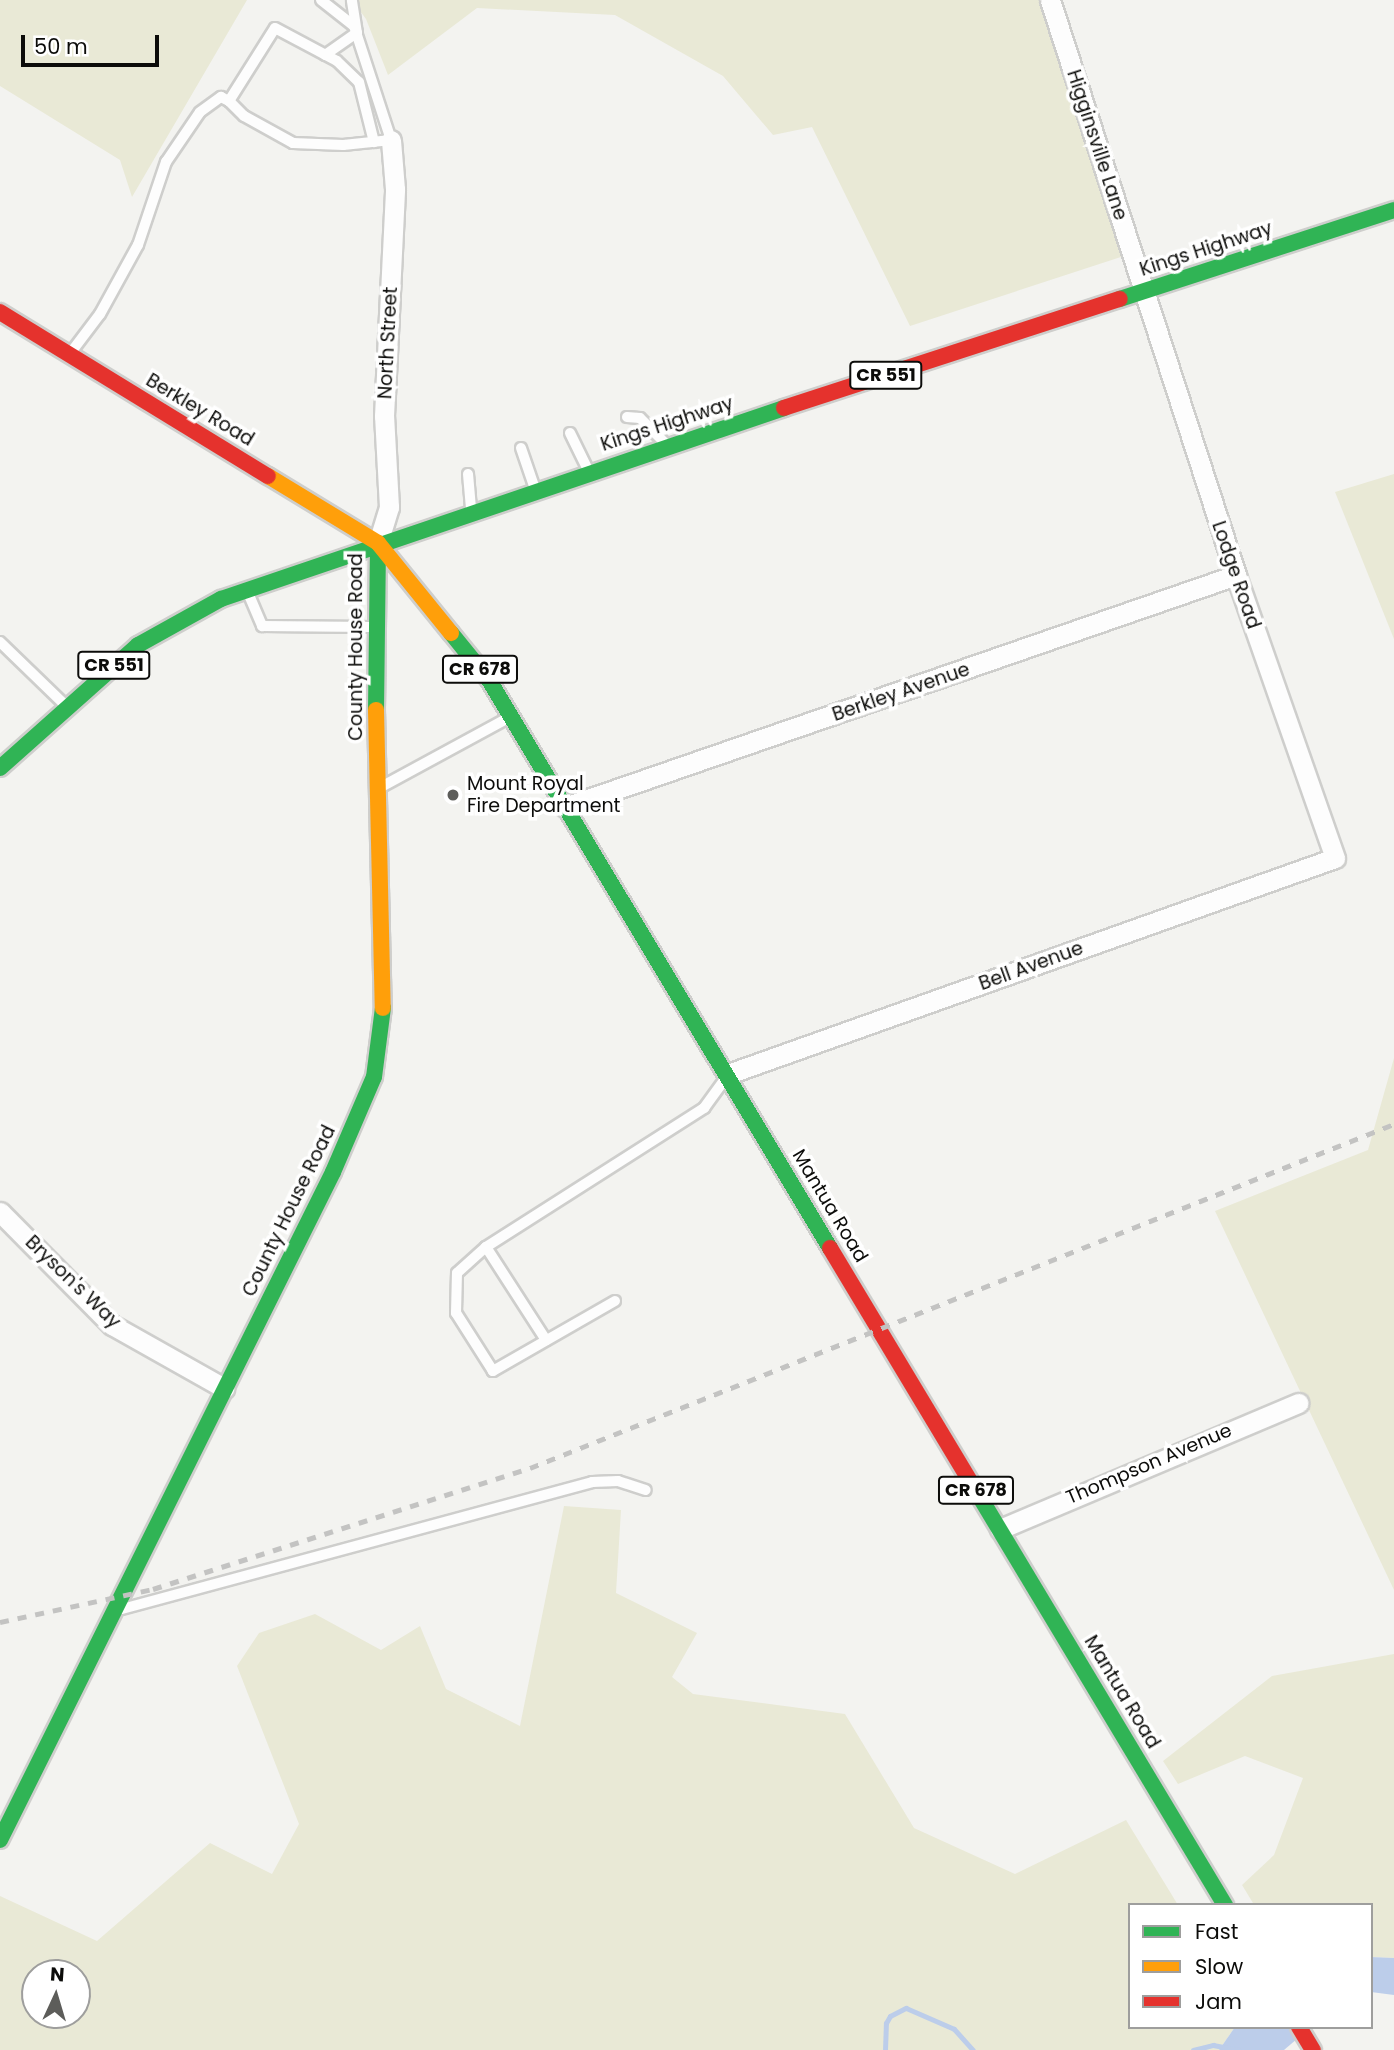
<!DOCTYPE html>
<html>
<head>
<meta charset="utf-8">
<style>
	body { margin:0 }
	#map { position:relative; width:1394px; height:2050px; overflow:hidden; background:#f3f3f0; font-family:Poppins,sans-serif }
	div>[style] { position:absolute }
	.green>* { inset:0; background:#e9e9d6 }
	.water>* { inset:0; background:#bccdea }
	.stream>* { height:5px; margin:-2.5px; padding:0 2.5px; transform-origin:2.5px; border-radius:2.5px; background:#bccdea }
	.roads { filter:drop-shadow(2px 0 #cececc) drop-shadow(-2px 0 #cececc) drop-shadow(0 2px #cececc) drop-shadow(0 -2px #cececc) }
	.lane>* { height:10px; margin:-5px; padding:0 5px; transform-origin:5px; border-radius:5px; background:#fdfdfd }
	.street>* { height:19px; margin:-9.5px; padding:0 9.5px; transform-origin:9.5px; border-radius:9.5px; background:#fdfdfd }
	.fast>* { height:16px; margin:-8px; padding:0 8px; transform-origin:8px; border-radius:8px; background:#30b455 }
	.slow>* { height:16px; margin:-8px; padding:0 8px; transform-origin:8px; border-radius:8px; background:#ff9f0a }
	.jam>* { height:16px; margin:-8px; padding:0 8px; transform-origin:8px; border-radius:8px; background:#e5322d }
	.rail>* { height:5px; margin-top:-2.5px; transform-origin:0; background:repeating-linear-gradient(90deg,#c3c3c2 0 9px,transparent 0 18px) }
	.dots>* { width:19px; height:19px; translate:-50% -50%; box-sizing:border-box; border:4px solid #fff; border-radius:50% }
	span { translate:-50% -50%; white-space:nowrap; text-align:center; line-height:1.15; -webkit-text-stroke:7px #fff; paint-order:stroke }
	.shield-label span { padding:2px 5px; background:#fff; border:2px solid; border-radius:5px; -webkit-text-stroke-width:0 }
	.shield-label { font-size:18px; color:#0c0c0a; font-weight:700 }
	.street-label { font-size:19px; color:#0c0c0a }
	.poi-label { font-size:19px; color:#0c0c0a }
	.left { translate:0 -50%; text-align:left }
	.legend { position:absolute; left:1128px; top:1903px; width:245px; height:126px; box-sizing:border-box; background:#fff; border:2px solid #9e9e9d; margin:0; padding:9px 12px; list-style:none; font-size:21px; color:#0c0c0a }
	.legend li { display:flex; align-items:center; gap:14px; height:35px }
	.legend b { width:35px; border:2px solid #9e9e9d }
	.north { position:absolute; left:21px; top:1959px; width:70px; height:70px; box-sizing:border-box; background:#fff; border:2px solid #9e9e9d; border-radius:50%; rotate:4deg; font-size:19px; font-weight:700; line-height:28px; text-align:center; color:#0c0c0a }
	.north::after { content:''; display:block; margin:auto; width:24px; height:32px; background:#5d5d5a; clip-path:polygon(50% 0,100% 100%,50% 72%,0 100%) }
	.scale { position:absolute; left:21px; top:35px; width:138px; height:32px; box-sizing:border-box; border:4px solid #0c0c0a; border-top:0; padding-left:9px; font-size:21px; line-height:24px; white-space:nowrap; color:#0c0c0a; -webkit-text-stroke:5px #fff; paint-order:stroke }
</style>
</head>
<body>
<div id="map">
	<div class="green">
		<div style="clip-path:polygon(0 0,247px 0,132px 197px,120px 160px,0 86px)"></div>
		<div style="clip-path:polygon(352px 0,1046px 0,1130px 254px,910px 326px,812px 127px,773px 135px,723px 76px,615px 15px,477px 8px,388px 75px,366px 19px)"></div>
		<div style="clip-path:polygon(1394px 474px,1394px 639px,1335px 492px)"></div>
		<div style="clip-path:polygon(1394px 1058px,1394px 1590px,1215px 1211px,1368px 1150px)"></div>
		<div style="clip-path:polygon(evenodd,564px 1506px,621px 1510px,616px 1593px,697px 1633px,672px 1677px,693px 1694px,845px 1714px,914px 1828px,1015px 1874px,1126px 1820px,1178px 1905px,1130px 1905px,1130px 2027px,1235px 2027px,1219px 2050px,0 2050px,0 1896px,97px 1941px,210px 1843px,272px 1874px,299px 1824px,237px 1666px,259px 1633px,315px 1614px,381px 1650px,420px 1626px,446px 1689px,520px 1726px,564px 1506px,35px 1973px,77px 1973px,77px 2015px,35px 2015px,35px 1973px)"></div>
		<div style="clip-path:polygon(1394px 1654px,1394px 1958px,1371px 1957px,1371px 1905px,1263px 1905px,1253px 1903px,1242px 1885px,1274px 1855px,1303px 1778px,1245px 1756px,1178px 1784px,1163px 1761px,1272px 1676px)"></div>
	</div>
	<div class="water">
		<div style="clip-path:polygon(1371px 1957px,1394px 1958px,1394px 1995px,1371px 1992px)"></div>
		<div style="clip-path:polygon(1235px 2027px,1311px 2027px,1284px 2050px,1219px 2050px)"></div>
	</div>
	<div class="stream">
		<div style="left:885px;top:2050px;width:27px;rotate:-88deg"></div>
		<div style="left:886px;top:2023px;width:8px;rotate:-60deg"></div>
		<div style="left:890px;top:2016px;width:18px;rotate:-27deg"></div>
		<div style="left:906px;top:2008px;width:52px;rotate:23.6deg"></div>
		<div style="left:954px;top:2029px;width:28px;rotate:48deg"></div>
		<div style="left:1193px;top:2050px;width:21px;rotate:-14deg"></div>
		<div style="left:1213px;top:2045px;width:26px;rotate:11deg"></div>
	</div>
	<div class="roads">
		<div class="lane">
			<div style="left:321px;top:0;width:42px;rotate:38.2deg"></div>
			<div style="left:354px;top:26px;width:120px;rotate:72deg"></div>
			<div style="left:391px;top:140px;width:48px;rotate:174.1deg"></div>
			<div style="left:343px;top:145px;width:50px;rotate:-177.7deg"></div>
			<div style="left:293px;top:143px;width:56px;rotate:-151.1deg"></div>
			<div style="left:244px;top:116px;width:21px;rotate:-135deg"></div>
			<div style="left:229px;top:101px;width:86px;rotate:-57.8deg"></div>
			<div style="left:275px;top:28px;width:70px;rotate:28deg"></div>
			<div style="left:337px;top:61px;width:30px;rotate:44deg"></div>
			<div style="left:359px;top:82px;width:62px;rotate:76deg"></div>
			<div style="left:325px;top:55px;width:39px;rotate:-35deg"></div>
			<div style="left:357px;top:33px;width:33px;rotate:-99deg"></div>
			<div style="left:72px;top:351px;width:46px;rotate:-52.9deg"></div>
			<div style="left:100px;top:314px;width:79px;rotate:-61.2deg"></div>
			<div style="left:138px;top:245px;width:88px;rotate:-71.4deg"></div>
			<div style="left:166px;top:162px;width:60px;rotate:-55.8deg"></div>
			<div style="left:200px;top:112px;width:26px;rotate:-36deg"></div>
			<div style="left:221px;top:97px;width:9px;rotate:27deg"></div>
			<div style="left:627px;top:417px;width:13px;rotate:4deg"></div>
			<div style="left:640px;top:418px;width:35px;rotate:45deg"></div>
			<div style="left:570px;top:433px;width:39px;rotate:64deg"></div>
			<div style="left:521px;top:448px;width:40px;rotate:71.1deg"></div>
			<div style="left:468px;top:474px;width:34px;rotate:85deg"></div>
			<div style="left:249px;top:595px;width:34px;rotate:67deg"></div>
			<div style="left:262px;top:626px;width:108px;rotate:0.5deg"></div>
			<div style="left:0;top:642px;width:89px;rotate:44.1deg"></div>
			<div style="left:381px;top:787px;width:142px;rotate:-28.5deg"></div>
			<div style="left:486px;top:1247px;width:111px;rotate:57.2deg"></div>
			<div style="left:615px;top:1301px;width:141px;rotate:150.2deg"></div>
			<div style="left:493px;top:1371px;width:69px;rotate:-122.5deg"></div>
			<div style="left:456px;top:1313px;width:40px;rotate:-88.6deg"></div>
			<div style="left:457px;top:1273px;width:39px;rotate:-42deg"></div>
			<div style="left:486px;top:1247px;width:259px;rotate:-32.5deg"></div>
			<div style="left:704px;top:1108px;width:34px;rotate:-54deg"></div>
			<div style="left:122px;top:1609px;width:487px;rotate:-15.1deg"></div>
			<div style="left:592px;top:1482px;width:26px;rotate:-2deg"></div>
			<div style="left:618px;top:1481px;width:29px;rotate:18deg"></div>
		</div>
		<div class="street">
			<div style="left:378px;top:543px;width:38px;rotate:-73deg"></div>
			<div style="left:389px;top:507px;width:91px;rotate:-93.1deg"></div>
			<div style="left:384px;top:416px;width:227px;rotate:-87.2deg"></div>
			<div style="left:395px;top:189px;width:49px;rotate:-94.7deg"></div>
			<div style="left:565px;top:807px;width:710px;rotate:-19.07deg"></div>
			<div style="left:728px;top:1074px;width:644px;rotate:-19.59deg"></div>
			<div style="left:1335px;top:858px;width:300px;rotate:-109.3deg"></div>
			<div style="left:1236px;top:575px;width:604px;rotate:-107.93deg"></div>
			<div style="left:0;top:1212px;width:159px;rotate:45.3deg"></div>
			<div style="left:112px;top:1325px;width:129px;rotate:29.4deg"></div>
			<div style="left:1000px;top:1529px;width:324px;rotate:-22.9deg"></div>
		</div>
		<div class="fast">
			<div style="left:1120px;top:299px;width:288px;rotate:-18deg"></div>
			<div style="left:451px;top:633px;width:60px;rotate:51deg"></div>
			<div style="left:489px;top:680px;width:662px;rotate:59.02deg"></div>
			<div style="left:376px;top:710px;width:167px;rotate:-89.3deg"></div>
			<div style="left:0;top:768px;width:185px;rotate:-41.7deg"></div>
			<div style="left:138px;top:645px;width:95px;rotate:-29deg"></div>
			<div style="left:221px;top:599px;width:595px;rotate:-18.74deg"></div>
			<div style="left:978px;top:1494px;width:480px;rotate:59deg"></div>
			<div style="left:0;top:1840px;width:746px;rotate:-63.5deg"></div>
			<div style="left:333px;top:1172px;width:103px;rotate:-66.7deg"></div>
			<div style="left:374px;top:1077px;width:70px;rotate:-82.6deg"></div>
		</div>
		<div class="slow">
			<div style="left:268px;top:476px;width:129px;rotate:31.3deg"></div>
			<div style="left:378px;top:543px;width:116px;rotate:51deg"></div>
			<div style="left:376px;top:710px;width:298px;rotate:88.7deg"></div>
		</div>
		<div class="jam">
			<div style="left:0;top:312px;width:314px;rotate:31.5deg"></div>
			<div style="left:784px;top:408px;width:353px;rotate:-18deg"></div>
			<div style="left:830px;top:1248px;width:287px;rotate:59deg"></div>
			<div style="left:1299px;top:2027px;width:27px;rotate:59deg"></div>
		</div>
	</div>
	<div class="rail">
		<div style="left:0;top:1622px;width:157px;rotate:-12.2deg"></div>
		<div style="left:153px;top:1589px;width:396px;rotate:-17.8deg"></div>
		<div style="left:530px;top:1468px;width:930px;rotate:-21.71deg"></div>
	</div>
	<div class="dots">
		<div style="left:453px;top:795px;background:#5d5d5a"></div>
	</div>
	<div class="shield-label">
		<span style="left:886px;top:375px">CR 551</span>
		<span style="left:114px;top:665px">CR 551</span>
		<span style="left:480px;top:669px">CR 678</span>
		<span style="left:976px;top:1490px">CR 678</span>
	</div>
	<div class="street-label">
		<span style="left:1097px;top:145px;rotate:72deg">Higginsville Lane</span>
		<span style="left:1206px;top:249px;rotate:-18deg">Kings Highway</span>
		<span style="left:388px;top:343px;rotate:-87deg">North Street</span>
		<span style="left:200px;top:410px;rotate:31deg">Berkley Road</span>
		<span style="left:667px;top:424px;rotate:-18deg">Kings Highway</span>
		<span style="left:1236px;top:575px;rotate:71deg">Lodge Road</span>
		<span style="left:356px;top:647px;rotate:-90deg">County House Road</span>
		<span style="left:901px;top:692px;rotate:-19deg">Berkley Avenue</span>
		<span style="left:1031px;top:966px;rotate:-20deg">Bell Avenue</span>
		<span style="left:830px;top:1206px;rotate:59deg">Mantua Road</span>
		<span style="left:289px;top:1211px;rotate:-64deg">County House Road</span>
		<span style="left:73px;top:1282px;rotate:44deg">Bryson's Way</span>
		<span style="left:1149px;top:1464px;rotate:-23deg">Thompson Avenue</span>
		<span style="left:1122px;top:1692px;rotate:59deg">Mantua Road</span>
	</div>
	<div class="poi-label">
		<span class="left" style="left:467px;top:795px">Mount Royal<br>Fire Department</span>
	</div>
	<ul class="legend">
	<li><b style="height:9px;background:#30b455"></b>Fast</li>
	<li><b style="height:9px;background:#ff9f0a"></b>Slow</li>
	<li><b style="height:9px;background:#e5322d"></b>Jam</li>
	</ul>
	<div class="north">N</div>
	<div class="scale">50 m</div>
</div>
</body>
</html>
